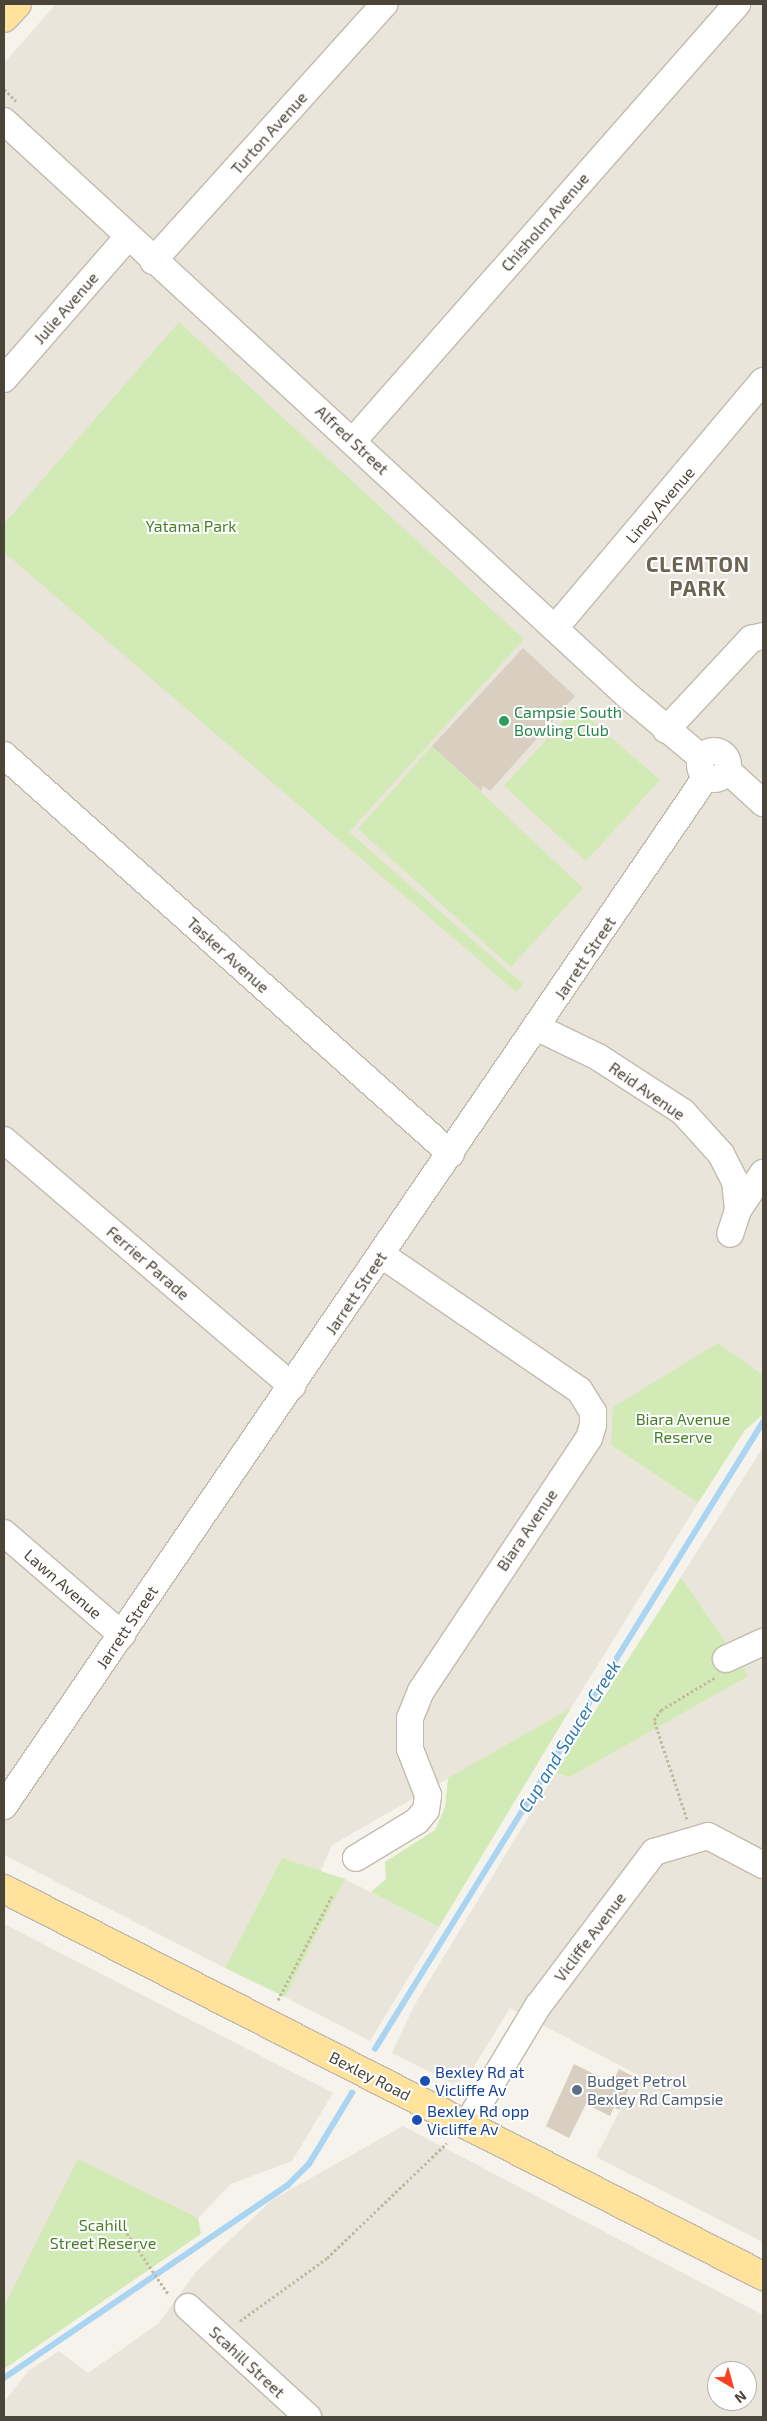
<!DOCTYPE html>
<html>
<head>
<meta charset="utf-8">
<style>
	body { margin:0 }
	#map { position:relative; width:767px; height:2421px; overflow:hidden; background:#f6f3ec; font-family:"Exo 2",sans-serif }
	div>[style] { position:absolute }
	.residential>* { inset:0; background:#eae5da }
	.green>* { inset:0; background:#d2eab5 }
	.stream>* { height:5.5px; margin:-2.75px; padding:0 2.75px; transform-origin:2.75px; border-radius:2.75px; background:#a9d4f2 }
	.building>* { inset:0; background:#d8cfc1 }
	.path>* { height:3px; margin-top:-1.5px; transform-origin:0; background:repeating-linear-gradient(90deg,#c4b79f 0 2.5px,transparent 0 5px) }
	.roads { filter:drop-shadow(1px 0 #c2bbae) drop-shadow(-1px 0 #c2bbae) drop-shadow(0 1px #c2bbae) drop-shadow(0 -1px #c2bbae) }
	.minor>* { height:26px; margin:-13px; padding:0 13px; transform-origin:13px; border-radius:13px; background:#fff }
	.minor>.ring { margin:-13px; padding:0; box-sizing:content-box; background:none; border:26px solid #fff; border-radius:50% }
	.major>* { height:28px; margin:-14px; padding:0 14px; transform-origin:14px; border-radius:14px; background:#ffe39c }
	.dots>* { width:14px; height:14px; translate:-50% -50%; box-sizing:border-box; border:2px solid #fff; border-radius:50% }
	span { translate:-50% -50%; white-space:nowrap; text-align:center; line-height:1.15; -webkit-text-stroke:4px #fff; paint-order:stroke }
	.street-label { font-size:16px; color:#4b4439 }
	.park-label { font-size:16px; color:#4a7f2a }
	.leisure-label { font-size:16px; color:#27864d }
	.left { translate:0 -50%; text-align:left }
	.transit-label { font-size:16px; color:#164399 }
	.service-label { font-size:16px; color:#4e5e75 }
	.water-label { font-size:18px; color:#2e7ab2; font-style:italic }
	.district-label { font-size:21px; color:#6e6250; font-weight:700; letter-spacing:1px }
	.frame { position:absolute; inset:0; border:5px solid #4b4439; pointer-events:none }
	.north { position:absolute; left:707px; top:2361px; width:50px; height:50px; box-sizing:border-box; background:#fff; border:1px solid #b7b4b0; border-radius:50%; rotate:142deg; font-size:14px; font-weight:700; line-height:20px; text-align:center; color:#4b4439 }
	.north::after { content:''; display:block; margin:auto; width:18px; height:22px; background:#fc3f1d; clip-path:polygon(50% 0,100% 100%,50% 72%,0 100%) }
</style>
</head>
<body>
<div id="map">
	<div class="residential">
		<div style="clip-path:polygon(56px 4px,763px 4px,763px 1375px,718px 1343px,611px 1445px,698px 1503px,571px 1708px,332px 1845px,320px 1873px,282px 1858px,225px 1968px,4px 1855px,4px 63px)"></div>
		<div style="clip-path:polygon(763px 1447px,763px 2242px,596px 2157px,638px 2075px,510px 2008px,467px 2078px,452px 2083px,392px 2053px,415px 2004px,555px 1773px,570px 1777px,747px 1676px,681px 1577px)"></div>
		<div style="clip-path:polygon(345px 1879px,439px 1927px,370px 2041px,285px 1997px)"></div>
		<div style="clip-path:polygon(4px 1924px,333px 2093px,292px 2161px,231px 2184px,198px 2218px,157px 2199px,4px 2307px)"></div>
		<div style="clip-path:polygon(evenodd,403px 2126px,763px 2315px,763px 2417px,4px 2417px,4px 2402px,29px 2370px,59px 2351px,88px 2373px,159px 2323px,196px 2272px,272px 2200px,403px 2126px,717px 2371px,747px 2371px,747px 2401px,717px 2401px,717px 2371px)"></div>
	</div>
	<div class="green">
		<div style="clip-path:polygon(179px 322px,524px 639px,349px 832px,523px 984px,516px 992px,4px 552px,4px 524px)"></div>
		<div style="clip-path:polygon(576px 707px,660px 780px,586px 861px,504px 786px)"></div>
		<div style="clip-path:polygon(432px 746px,583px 888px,511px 967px,358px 829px)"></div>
		<div style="clip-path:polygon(718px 1343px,763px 1375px,763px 1415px,745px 1430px,698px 1503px,611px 1445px,613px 1407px)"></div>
		<div style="clip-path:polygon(681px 1577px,748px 1676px,570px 1777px,555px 1773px)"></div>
		<div style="clip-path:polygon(571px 1708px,439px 1927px,371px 1892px,386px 1879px,385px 1862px,435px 1830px,445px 1807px,448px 1778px)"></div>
		<div style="clip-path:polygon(282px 1858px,345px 1879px,285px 1997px,225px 1968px)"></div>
		<div style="clip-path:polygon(78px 2159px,198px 2218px,201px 2234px,4px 2369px,4px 2307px)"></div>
	</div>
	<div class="stream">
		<div style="left:375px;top:2049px;width:737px;rotate:-58.25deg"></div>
		<div style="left:4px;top:2378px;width:342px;rotate:-34.2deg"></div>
		<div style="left:287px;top:2186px;width:31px;rotate:-45deg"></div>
		<div style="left:309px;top:2164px;width:83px;rotate:-58.8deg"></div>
	</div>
	<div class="building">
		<div style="clip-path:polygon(523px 648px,575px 696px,490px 791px,483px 786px,481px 791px,432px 746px)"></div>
		<div style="clip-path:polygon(574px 2064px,612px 2083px,619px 2069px,635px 2077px,619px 2110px,614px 2107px,610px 2116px,586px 2104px,569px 2138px,546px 2126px)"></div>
	</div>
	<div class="path">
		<div style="left:4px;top:89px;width:17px;rotate:45deg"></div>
		<div style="left:687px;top:1819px;width:104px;rotate:-108.4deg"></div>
		<div style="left:654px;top:1720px;width:12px;rotate:-55deg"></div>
		<div style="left:661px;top:1710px;width:64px;rotate:-31deg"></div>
		<div style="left:278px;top:2000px;width:117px;rotate:-62.6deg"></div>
		<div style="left:124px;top:2229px;width:80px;rotate:55.7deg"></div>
		<div style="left:240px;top:2321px;width:107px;rotate:-35.9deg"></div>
		<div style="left:327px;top:2258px;width:166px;rotate:-43.8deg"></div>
	</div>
	<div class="roads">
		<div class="minor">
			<div style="left:4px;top:121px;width:849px;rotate:42.66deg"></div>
			<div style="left:628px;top:696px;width:97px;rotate:40deg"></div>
			<div style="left:153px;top:261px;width:346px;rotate:-48deg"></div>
			<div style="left:4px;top:379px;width:189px;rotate:-48.9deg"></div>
			<div style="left:353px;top:441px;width:582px;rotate:-48.69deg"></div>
			<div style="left:555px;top:628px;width:323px;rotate:-49.9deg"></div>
			<div style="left:666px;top:730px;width:125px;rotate:-47deg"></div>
			<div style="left:751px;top:639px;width:12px;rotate:-14deg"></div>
			<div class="ring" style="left:700px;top:751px;width:2px;height:2px"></div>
			<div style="left:4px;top:755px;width:599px;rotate:41.75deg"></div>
			<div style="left:727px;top:770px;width:49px;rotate:42.5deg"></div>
			<div style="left:538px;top:1028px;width:67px;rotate:25.8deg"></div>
			<div style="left:598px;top:1057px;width:101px;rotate:32.9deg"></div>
			<div style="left:683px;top:1112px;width:57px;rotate:47.9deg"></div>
			<div style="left:721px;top:1154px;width:30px;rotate:63deg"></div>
			<div style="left:735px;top:1181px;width:29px;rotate:84deg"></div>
			<div style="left:738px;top:1210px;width:25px;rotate:108deg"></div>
			<div style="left:4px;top:1140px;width:379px;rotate:40.5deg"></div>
			<div style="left:738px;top:1210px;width:45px;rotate:-56deg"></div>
			<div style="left:4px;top:1533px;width:156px;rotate:40.8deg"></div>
			<div style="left:726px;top:1659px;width:41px;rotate:-24.7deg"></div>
			<div style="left:4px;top:1806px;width:1246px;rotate:-55.7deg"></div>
			<div style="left:356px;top:1858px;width:71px;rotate:-31.2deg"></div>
			<div style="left:417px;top:1821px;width:14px;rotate:-51deg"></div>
			<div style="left:426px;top:1810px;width:15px;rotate:-82deg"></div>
			<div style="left:428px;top:1795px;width:49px;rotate:-111.4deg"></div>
			<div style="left:410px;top:1749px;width:31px;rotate:-90deg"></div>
			<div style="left:410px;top:1718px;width:29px;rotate:-68deg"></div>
			<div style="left:421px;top:1691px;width:304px;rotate:-56.4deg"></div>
			<div style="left:589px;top:1438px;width:14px;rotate:-73deg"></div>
			<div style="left:593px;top:1425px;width:13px;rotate:-90deg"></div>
			<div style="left:593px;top:1412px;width:26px;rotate:-122deg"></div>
			<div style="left:579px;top:1390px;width:239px;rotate:-145.6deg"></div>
			<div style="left:467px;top:2124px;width:138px;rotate:-59deg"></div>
			<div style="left:538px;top:2006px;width:193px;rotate:-53deg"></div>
			<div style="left:654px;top:1852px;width:56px;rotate:-16.5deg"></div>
			<div style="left:708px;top:1836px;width:62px;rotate:27.8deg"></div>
			<div style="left:188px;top:2307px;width:163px;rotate:42.5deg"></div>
		</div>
		<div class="major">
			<div style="left:4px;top:18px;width:19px;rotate:-47deg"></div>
			<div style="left:4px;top:1889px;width:852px;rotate:27.02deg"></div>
		</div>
	</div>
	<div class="dots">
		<div style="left:504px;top:721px;background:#2e9e5b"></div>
		<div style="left:425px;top:2081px;background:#1a4fb4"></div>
		<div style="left:577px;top:2090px;background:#5c6f8a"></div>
		<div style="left:417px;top:2120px;background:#1a4fb4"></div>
	</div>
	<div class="street-label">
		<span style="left:269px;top:133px;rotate:-48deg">Turton Avenue</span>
		<span style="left:545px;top:222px;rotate:-49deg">Chisholm Avenue</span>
		<span style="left:66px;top:308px;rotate:-49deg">Julie Avenue</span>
		<span style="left:352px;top:440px;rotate:43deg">Alfred Street</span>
		<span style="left:660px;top:505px;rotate:-49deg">Liney Avenue</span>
		<span style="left:228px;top:955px;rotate:42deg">Tasker Avenue</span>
		<span style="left:585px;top:958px;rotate:-56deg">Jarrett Street</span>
		<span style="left:647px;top:1091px;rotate:35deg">Reid Avenue</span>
		<span style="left:148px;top:1263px;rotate:41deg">Ferrier Parade</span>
		<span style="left:356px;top:1293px;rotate:-56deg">Jarrett Street</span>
		<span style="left:527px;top:1530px;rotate:-56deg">Biara Avenue</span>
		<span style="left:63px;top:1584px;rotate:41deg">Lawn Avenue</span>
		<span style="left:127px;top:1627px;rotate:-56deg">Jarrett Street</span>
		<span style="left:590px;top:1937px;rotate:-53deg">Vicliffe Avenue</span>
		<span style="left:370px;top:2076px;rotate:27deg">Bexley Road</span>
		<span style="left:247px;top:2362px;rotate:43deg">Scahill Street</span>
	</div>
	<div class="park-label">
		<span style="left:191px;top:526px">Yatama Park</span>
		<span style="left:683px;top:1428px">Biara Avenue<br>Reserve</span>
		<span style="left:103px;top:2234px">Scahill<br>Street Reserve</span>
	</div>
	<div class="leisure-label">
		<span class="left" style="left:514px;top:721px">Campsie South<br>Bowling Club</span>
	</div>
	<div class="transit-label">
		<span class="left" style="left:435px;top:2081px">Bexley Rd at<br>Vicliffe Av</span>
		<span class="left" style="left:427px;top:2120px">Bexley Rd opp<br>Vicliffe Av</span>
	</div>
	<div class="service-label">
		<span class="left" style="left:587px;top:2090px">Budget Petrol<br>Bexley Rd Campsie</span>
	</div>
	<div class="water-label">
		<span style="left:569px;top:1736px;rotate:-58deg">Cup and Saucer Creek</span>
	</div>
	<div class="district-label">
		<span style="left:698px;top:576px">CLEMTON<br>PARK</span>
	</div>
	<div class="frame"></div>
	<div class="north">N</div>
</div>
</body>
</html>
